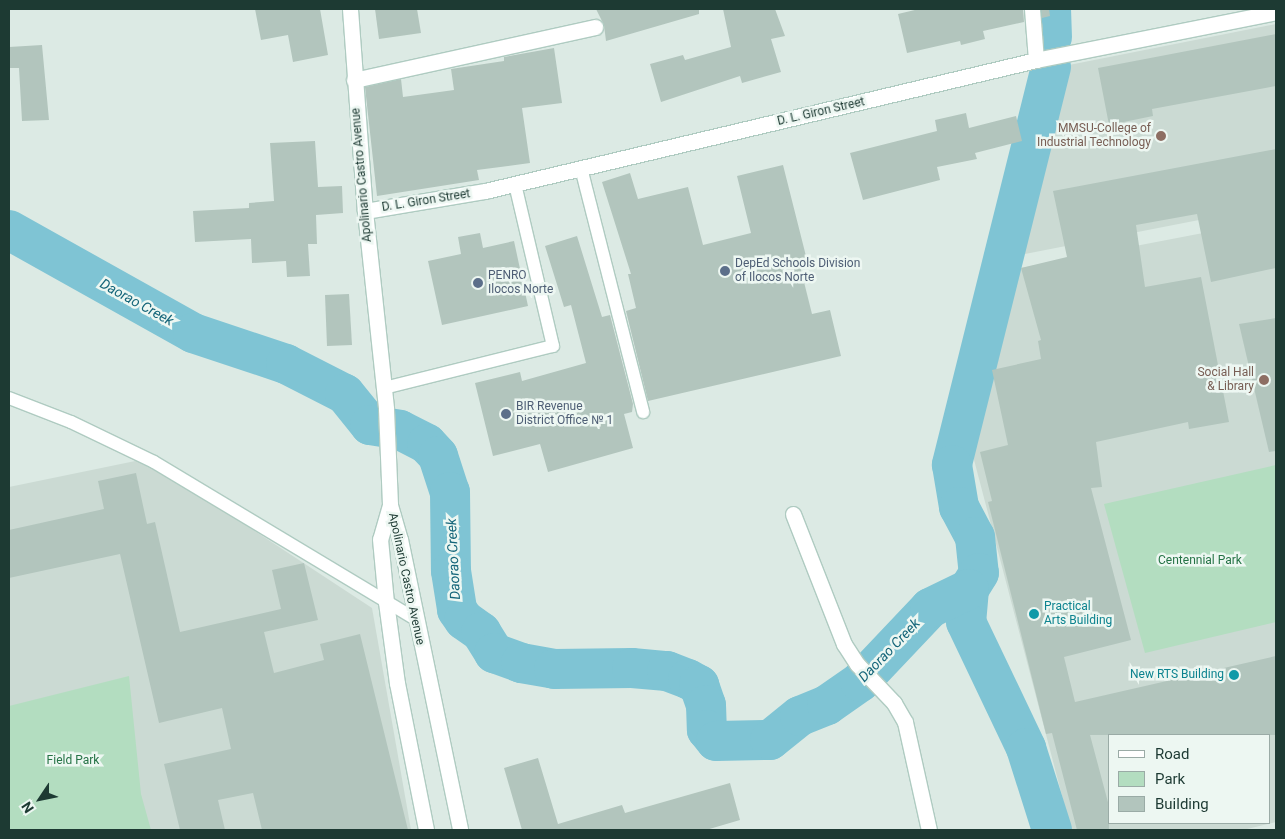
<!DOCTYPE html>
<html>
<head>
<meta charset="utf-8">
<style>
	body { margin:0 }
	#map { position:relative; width:1285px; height:839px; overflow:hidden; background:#dceae4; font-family:Roboto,sans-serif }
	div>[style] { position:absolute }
	.built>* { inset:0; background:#cbdad3 }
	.green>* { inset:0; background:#b3ddc0 }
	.river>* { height:40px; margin:-20px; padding:0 20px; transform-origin:20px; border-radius:20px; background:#7fc4d4 }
	.building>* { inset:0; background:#b2c5bd }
	.roads { filter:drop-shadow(1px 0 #afcbc1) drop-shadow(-1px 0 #afcbc1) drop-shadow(0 1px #afcbc1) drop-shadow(0 -1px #afcbc1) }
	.service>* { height:12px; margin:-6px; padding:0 6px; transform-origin:6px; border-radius:6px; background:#fff }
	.minor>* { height:15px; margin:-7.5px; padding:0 7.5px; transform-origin:7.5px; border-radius:7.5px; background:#fff }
	.secondary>* { height:15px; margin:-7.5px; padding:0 7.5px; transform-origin:7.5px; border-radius:7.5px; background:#fff }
	.dots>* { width:14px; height:14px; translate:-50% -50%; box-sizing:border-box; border:2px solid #edf7f2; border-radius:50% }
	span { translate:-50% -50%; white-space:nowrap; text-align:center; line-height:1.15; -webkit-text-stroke:5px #edf7f2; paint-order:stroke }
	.street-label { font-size:12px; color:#1d3a33 }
	.education-label { font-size:12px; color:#785e54 }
	.right { translate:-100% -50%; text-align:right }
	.service-label { font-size:12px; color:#4e5e75 }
	.left { translate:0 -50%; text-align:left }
	.park-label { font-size:12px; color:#257346 }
	.culture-label { font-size:12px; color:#0d838f }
	.water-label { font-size:14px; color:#146579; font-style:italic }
	.frame { position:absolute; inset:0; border:10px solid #1d3a33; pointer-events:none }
	.legend { position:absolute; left:1108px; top:734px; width:162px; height:90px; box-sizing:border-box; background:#edf7f2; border:1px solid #9aaba6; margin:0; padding:6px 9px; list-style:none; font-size:15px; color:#1d3a33 }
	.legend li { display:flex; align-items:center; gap:10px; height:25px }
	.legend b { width:25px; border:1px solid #9aaba6 }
	.north { position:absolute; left:15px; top:774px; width:50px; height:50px; -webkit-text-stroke:4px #edf7f2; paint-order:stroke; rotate:236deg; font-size:14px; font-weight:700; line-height:20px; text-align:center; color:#1d3a33 }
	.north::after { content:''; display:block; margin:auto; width:18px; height:22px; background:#1d3a33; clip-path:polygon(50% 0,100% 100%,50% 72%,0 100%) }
</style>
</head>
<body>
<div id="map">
	<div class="built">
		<div style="clip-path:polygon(1276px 24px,1276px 205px,1015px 256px,1064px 66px)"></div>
		<div style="clip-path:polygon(evenodd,1276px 219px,1276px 822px,1243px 830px,1071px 830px,967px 433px,1021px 268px,1276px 219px,1109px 735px,1269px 735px,1269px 823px,1109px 823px,1109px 735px)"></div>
		<div style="clip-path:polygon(145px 459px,372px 608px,411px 830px,9px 830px,9px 487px)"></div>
	</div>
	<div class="green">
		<div style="clip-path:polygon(1276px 465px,1276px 622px,1145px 653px,1104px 504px)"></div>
		<div style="clip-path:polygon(129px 676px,141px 794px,151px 830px,9px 830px,9px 706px)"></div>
	</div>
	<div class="river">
		<div style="left:1051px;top:9px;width:28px;rotate:88deg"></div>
		<div style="left:1051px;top:67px;width:410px;rotate:104deg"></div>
		<div style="left:952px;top:465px;width:43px;rotate:80.5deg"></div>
		<div style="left:959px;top:507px;width:34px;rotate:62deg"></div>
		<div style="left:975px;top:537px;width:36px;rotate:84deg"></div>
		<div style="left:979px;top:573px;width:19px;rotate:122deg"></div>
		<div style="left:969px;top:589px;width:33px;rotate:95deg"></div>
		<div style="left:966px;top:622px;width:140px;rotate:64.5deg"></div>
		<div style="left:1026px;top:748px;width:86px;rotate:72.4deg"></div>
		<div style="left:9px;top:230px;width:211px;rotate:29.2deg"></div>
		<div style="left:193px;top:333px;width:98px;rotate:18.4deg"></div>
		<div style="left:286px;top:364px;width:66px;rotate:27deg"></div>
		<div style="left:345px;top:394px;width:40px;rotate:51deg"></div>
		<div style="left:370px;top:425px;width:30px;rotate:9deg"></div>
		<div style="left:400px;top:430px;width:30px;rotate:27deg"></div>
		<div style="left:427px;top:444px;width:16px;rotate:47deg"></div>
		<div style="left:438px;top:456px;width:38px;rotate:72deg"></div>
		<div style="left:450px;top:492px;width:79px;rotate:89.3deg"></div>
		<div style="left:451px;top:571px;width:39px;rotate:81deg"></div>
		<div style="left:457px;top:610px;width:12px;rotate:55deg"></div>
		<div style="left:464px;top:620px;width:21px;rotate:35deg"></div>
		<div style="left:481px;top:632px;width:25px;rotate:58deg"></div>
		<div style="left:494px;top:653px;width:29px;rotate:20deg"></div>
		<div style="left:521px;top:663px;width:34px;rotate:10deg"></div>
		<div style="left:554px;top:669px;width:78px;rotate:-0.7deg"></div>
		<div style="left:632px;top:668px;width:35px;rotate:5deg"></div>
		<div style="left:667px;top:671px;width:22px;rotate:21deg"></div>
		<div style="left:688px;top:679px;width:13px;rotate:29deg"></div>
		<div style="left:699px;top:685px;width:21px;rotate:71deg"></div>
		<div style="left:706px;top:705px;width:25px;rotate:88deg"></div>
		<div style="left:707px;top:730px;width:14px;rotate:51deg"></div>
		<div style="left:716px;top:741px;width:54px;rotate:-1.1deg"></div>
		<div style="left:770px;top:740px;width:38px;rotate:-39deg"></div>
		<div style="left:800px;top:716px;width:29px;rotate:-22deg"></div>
		<div style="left:827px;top:705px;width:40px;rotate:-34.9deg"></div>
		<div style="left:860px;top:682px;width:102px;rotate:-46.6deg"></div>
		<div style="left:930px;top:608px;width:43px;rotate:-26deg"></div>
	</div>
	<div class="building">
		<div style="clip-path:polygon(255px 9px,320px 9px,328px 55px,293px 62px,288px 35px,261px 40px)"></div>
		<div style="clip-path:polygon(375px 9px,417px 9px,421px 33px,379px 39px)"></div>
		<div style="clip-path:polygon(596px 9px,699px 9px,699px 14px,606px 41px,604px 25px)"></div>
		<div style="clip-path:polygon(723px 9px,775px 9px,785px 36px,771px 39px,781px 72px,742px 83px,740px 76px,661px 102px,650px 64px,683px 55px,685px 60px,731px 47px)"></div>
		<div style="clip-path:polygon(919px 9px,1023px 9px,1024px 22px,983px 31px,985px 39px,961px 45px,960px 41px,907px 53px,898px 14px)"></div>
		<div style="clip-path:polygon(1041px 9px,1049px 9px,1050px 16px,1042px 18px)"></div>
		<div style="clip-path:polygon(1276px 34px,1276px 86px,1152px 109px,1153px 116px,1109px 125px,1098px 68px)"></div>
		<div style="clip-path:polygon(42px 45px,49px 120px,22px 121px,19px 68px,9px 68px,9px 47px)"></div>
		<div style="clip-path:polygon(554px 48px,562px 103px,522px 108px,530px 163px,477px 170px,479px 180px,377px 196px,365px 87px,401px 79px,403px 97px,454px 90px,451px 69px,504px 61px,504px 57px)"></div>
		<div style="clip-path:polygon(966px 113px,969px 128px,1016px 116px,1022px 141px,975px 153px,977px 159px,937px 167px,940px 180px,863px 200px,850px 153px,937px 131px,935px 120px)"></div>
		<div style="clip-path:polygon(315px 141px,318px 187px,342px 186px,343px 213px,316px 215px,317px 244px,308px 244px,310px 276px,287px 277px,286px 261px,252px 263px,251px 239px,195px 242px,193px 211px,249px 208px,249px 203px,274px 201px,270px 143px)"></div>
		<div style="clip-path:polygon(1276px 149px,1276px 268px,1211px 282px,1197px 214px,1136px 225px,1145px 287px,1201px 277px,1229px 422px,1189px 429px,1188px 422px,1096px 442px,1102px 487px,1091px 488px,1131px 640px,1064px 657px,1075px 702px,1276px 656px,1276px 735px,1090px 735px,1109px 806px,1109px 830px,1077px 830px,1052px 733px,1046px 734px,988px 502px,992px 501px,980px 452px,1008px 445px,992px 370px,1041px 359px,1038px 341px,1041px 340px,1021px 268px,1067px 257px,1053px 191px)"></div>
		<div style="clip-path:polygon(783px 165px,808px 264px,800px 266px,812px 314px,830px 310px,841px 356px,648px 401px,626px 311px,636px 308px,628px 274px,631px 274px,602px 182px,630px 173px,638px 199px,688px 187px,703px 245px,751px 233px,737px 176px)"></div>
		<div style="clip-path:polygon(480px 233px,483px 248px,514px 241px,528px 306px,442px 325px,428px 261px,461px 254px,458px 237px)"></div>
		<div style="clip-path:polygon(577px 236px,602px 317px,610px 315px,633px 404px,632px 412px,624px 414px,633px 448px,548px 472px,540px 444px,493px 456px,475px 383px,520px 372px,522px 381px,586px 363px,571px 305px,564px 307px,545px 246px)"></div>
		<div style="clip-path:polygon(349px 294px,352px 345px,327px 346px,325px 295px)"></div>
		<div style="clip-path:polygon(1276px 318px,1276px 451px,1269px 452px,1239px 324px)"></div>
		<div style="clip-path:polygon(136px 473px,147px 524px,155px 522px,180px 632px,281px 609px,272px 570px,304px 563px,318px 620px,264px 632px,274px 673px,324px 660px,320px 644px,360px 634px,408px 830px,262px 830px,253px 793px,218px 800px,225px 830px,180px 830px,164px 764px,231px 749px,222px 708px,159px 723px,120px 554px,9px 578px,9px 530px,104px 509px,98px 481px)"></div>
		<div style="clip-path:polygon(538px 758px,558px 824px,622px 805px,625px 813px,730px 783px,740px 820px,706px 830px,522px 830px,504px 768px)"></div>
	</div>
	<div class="roads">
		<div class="service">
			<div style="left:581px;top:168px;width:252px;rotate:75.7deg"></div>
			<div style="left:384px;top:388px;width:174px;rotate:-14deg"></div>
			<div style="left:553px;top:346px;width:166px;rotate:-103.2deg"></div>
			<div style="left:9px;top:398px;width:66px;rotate:21.2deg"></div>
			<div style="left:71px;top:422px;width:92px;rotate:25.7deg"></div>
			<div style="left:154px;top:462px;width:305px;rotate:31deg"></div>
		</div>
		<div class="minor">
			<div style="left:1032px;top:9px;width:51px;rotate:85.5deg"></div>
			<div style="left:354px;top:80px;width:247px;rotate:-12.4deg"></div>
			<div style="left:365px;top:211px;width:122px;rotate:-9.5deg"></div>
			<div style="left:485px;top:191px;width:566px;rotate:-13.37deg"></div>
			<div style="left:1036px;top:60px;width:245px;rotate:-11.3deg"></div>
			<div style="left:793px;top:514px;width:140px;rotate:68.6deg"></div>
			<div style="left:844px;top:644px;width:24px;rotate:57deg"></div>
			<div style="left:857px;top:664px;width:54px;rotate:46.5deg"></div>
			<div style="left:894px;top:703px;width:22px;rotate:60deg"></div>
			<div style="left:905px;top:722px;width:111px;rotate:77.5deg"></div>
		</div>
		<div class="secondary">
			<div style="left:350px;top:9px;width:203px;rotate:85.8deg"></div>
			<div style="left:365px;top:211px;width:199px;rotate:83.9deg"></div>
			<div style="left:386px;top:409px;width:96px;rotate:87.6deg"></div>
			<div style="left:390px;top:505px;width:35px;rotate:74deg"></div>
			<div style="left:400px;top:539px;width:297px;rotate:78.3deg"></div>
			<div style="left:390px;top:505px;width:35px;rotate:106deg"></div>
			<div style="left:380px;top:539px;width:63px;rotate:84.6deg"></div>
			<div style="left:386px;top:602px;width:82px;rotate:82.3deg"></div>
			<div style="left:397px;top:683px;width:150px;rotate:78.8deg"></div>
		</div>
	</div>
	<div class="dots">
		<div style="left:1161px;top:136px;background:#8d6e63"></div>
		<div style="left:725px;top:271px;background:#5c6f8a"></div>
		<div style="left:478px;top:283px;background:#5c6f8a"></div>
		<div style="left:1264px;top:380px;background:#8d6e63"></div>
		<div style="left:506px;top:414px;background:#5c6f8a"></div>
		<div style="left:1034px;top:614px;background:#0f9aa8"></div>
		<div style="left:1234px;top:675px;background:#0f9aa8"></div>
	</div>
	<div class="street-label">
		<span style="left:821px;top:112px;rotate:-13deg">D. L. Giron Street</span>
		<span style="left:362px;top:175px;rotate:-95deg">Apolinario Castro Avenue</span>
		<span style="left:426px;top:201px;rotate:-9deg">D. L. Giron Street</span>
		<span style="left:406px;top:579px;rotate:78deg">Apolinario Castro Avenue</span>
	</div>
	<div class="education-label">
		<span class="right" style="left:1151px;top:136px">MMSU-College of<br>Industrial Technology</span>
		<span class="right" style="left:1254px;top:380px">Social Hall<br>&amp; Library</span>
	</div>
	<div class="service-label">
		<span class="left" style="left:735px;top:271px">DepEd Schools Division<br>of Ilocos Norte</span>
		<span class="left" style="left:488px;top:283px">PENRO<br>Ilocos Norte</span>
		<span class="left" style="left:516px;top:414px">BIR Revenue<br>District Office № 1</span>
	</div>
	<div class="park-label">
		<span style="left:1200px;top:561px">Centennial Park</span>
		<span style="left:73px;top:761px">Field Park</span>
	</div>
	<div class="culture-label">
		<span class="left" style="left:1044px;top:614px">Practical<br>Arts Building</span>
		<span class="right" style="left:1224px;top:675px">New RTS Building</span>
	</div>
	<div class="water-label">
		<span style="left:137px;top:302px;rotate:29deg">Daorao Creek</span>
		<span style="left:453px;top:559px;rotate:-93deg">Daorao Creek</span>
		<span style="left:889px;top:650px;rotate:-46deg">Daorao Creek</span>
	</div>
	<div class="frame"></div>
	<ul class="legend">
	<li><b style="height:6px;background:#fff"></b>Road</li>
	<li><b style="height:14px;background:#b3ddc0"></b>Park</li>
	<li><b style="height:14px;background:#b2c5bd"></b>Building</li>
	</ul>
	<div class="north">N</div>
</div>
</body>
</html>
